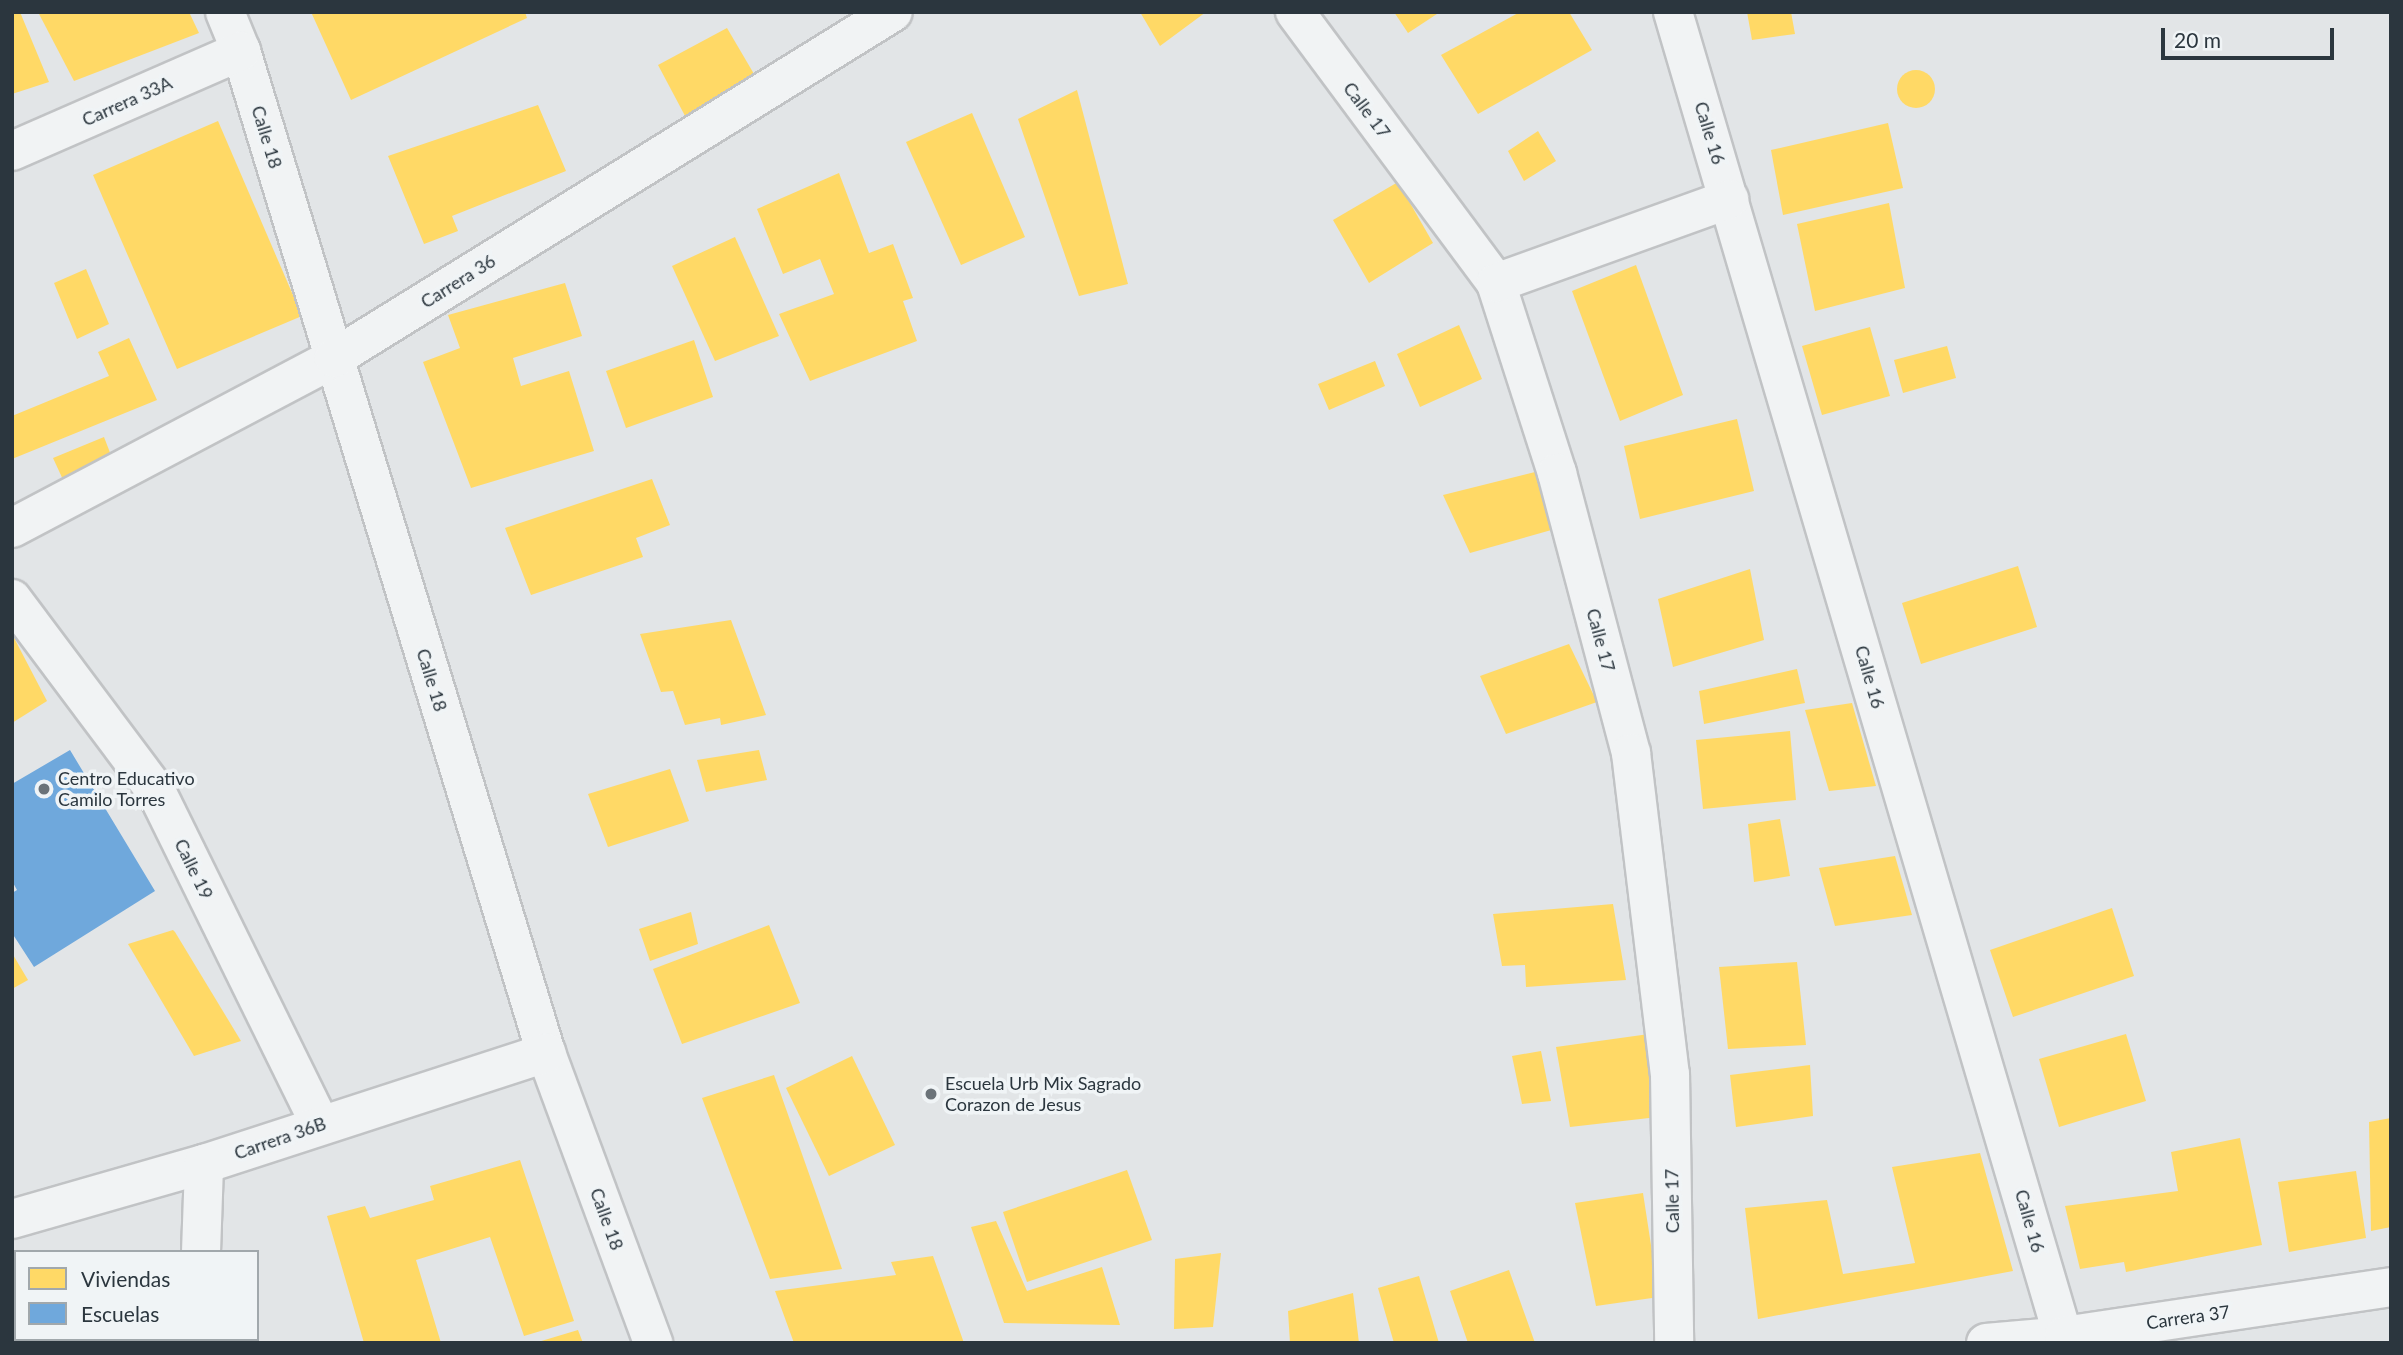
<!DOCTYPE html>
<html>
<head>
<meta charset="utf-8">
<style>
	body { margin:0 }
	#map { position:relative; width:2403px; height:1355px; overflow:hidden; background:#e2e5e7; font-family:Lato,sans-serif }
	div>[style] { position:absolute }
	.homes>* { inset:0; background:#ffd966 }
	.round { border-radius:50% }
	.schools>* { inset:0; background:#6fa8dc }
	.roads { filter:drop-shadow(2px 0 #c1c3c5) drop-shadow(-2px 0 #c1c3c5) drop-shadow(0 2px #c1c3c5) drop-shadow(0 -2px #c1c3c5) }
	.street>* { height:38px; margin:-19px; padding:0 19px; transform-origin:19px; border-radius:19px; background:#f1f3f4 }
	.dots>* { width:19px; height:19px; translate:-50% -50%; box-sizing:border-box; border:4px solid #f0f4f6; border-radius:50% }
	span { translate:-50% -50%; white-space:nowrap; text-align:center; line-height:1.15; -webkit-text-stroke:7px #f0f4f6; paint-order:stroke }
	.street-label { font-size:18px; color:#2b363e }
	.poi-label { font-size:18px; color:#2b363e }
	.left { translate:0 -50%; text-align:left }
	.frame { position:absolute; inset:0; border:14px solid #2b363e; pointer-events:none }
	.legend { position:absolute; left:14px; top:1250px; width:245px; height:91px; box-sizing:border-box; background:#f0f4f6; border:2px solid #a1a8ac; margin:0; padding:9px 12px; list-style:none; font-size:21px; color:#2b363e }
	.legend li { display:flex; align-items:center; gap:14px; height:35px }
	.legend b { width:35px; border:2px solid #a1a8ac }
	.scale { position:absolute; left:2161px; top:28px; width:173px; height:32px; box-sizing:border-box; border:4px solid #2b363e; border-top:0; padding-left:9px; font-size:21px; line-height:24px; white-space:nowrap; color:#2b363e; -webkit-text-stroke:5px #f0f4f6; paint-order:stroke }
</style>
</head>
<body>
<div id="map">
	<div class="homes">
		<div style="clip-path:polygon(12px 12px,20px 12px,49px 82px,12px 94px)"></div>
		<div style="clip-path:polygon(38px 12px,189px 12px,199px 33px,74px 81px)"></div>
		<div style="clip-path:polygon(311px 12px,525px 12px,527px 18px,351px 100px)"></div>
		<div style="clip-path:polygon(1140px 12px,1206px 12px,1160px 46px)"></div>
		<div style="clip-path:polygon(1394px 12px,1440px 12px,1408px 33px)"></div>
		<div style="clip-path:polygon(1520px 12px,1569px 12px,1592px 50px,1478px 114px,1441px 55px)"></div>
		<div style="clip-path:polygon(1747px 12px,1791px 12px,1795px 34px,1752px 40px)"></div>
		<div style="clip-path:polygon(727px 28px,764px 91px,692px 129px,658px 65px)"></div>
		<div class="round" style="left:1897px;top:70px;width:38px;height:38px"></div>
		<div style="clip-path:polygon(1077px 90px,1128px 284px,1079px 296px,1018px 119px)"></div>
		<div style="clip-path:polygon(538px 105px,566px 171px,452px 216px,458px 231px,424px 244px,388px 156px)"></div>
		<div style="clip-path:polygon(972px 113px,1025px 237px,961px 265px,906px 142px)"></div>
		<div style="clip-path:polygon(218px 121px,302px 316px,177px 369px,93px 175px)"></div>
		<div style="clip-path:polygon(1888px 123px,1903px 188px,1783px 215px,1771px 150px)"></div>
		<div style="clip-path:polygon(1538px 131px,1556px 161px,1524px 181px,1508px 151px)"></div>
		<div style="clip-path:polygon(839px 173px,869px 253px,893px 244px,913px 298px,903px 301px,917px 341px,810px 381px,779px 314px,834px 294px,820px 259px,783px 274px,757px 209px)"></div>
		<div style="clip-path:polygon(1398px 182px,1433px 243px,1369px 283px,1333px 220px)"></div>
		<div style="clip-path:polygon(1889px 203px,1905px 288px,1815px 311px,1797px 224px)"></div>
		<div style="clip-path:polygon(735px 237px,779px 336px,715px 361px,672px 266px)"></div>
		<div style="clip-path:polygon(1636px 265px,1683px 395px,1620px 421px,1572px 291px)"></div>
		<div style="clip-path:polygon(86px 269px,109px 324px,77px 339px,54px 283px)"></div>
		<div style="clip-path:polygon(565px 283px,582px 336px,513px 358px,521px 386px,569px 371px,594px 451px,471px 488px,423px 362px,460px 348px,448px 315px)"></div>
		<div style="clip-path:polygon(1459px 325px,1482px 379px,1420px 407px,1397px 354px)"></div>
		<div style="clip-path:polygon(1870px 327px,1890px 396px,1822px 415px,1802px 346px)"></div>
		<div style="clip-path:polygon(129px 338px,157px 400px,12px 459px,12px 416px,109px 376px,98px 352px)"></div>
		<div style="clip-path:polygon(694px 340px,713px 397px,626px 428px,606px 371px)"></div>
		<div style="clip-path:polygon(1947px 346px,1956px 378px,1903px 393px,1894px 360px)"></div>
		<div style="clip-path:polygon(1375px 361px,1385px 386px,1329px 410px,1318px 384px)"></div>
		<div style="clip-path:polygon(1737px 419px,1754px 491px,1640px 519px,1624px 446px)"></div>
		<div style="clip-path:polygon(104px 437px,114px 463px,65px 484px,53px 458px)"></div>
		<div style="clip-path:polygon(1543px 470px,1569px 525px,1470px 553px,1443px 495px)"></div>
		<div style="clip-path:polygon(652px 479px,670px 525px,636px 538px,643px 557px,531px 595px,505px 528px)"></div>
		<div style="clip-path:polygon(2018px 566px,2037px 627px,1921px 664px,1902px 603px)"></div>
		<div style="clip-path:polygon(1750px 569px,1764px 640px,1673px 667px,1658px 599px)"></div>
		<div style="clip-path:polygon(731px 620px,766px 715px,721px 725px,720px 718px,685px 725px,673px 691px,661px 692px,640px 634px)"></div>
		<div style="clip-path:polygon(12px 634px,47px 701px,12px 723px)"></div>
		<div style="clip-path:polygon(1569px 644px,1597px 702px,1506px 734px,1480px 676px)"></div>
		<div style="clip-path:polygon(1797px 669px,1805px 703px,1704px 724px,1699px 691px)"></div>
		<div style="clip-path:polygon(1852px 703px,1876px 786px,1829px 791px,1805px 710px)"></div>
		<div style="clip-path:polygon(1790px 731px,1796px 800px,1703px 809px,1696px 740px)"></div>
		<div style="clip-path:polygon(759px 750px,767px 780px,706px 792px,697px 760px)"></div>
		<div style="clip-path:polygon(670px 769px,689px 821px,608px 847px,588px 794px)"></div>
		<div style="clip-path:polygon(1780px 819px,1790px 876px,1754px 882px,1748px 824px)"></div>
		<div style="clip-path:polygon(1895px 856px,1912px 915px,1835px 926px,1819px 868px)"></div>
		<div style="clip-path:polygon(1613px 904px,1626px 980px,1526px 987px,1525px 965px,1502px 966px,1493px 914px)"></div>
		<div style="clip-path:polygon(2112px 908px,2134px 976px,2013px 1017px,1990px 950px)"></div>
		<div style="clip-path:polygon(691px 912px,698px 944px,650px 961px,639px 929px)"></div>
		<div style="clip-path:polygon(769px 925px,800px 1003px,682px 1044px,653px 969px)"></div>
		<div style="clip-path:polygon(173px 930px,175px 932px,241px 1041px,194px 1056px,128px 944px)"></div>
		<div style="clip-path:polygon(12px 953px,28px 980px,12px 989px)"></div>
		<div style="clip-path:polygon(1797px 962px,1806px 1045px,1728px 1049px,1719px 967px)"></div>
		<div style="clip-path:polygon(1649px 1034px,1658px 1117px,1570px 1127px,1556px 1047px)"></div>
		<div style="clip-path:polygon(2126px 1034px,2146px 1101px,2059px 1127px,2039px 1059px)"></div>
		<div style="clip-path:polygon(1541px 1051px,1551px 1101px,1522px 1104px,1512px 1056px)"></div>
		<div style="clip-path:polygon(852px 1056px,895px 1145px,829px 1176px,786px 1088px)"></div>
		<div style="clip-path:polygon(1810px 1065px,1813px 1116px,1736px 1127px,1730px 1075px)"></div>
		<div style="clip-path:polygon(774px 1075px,819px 1202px,842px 1269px,770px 1279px,702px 1098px)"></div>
		<div style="clip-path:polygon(2391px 1118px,2391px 1227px,2371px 1231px,2369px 1122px)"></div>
		<div style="clip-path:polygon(2240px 1138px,2262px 1245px,2126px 1272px,2124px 1262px,2080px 1269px,2065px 1206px,2178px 1191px,2171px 1152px)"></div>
		<div style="clip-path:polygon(1980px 1153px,2013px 1271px,1758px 1319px,1745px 1208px,1827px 1200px,1843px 1274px,1915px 1263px,1892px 1167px)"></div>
		<div style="clip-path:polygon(520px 1160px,574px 1321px,524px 1336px,490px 1237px,416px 1260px,441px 1343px,364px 1343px,327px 1216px,365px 1206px,370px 1218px,434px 1200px,430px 1186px)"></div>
		<div style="clip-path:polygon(1127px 1170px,1152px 1240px,1027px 1282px,1003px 1212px)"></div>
		<div style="clip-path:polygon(2356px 1171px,2366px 1238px,2289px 1252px,2278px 1182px)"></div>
		<div style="clip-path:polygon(1643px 1193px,1659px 1297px,1596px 1306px,1575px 1203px)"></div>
		<div style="clip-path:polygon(996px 1221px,1027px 1291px,1102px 1267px,1120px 1325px,1004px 1323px,971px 1227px)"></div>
		<div style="clip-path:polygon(1221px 1253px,1213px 1327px,1174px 1329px,1175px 1259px)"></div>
		<div style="clip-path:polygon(933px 1256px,964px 1343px,794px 1343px,775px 1291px,896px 1275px,891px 1262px)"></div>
		<div style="clip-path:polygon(1509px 1270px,1535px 1343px,1468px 1343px,1450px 1291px)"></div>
		<div style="clip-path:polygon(1419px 1276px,1439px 1343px,1394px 1343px,1378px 1288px)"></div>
		<div style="clip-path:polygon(1353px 1293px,1359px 1343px,1290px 1343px,1288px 1311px)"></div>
		<div style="clip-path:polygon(578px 1330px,583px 1343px,538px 1343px,538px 1342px)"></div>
		<div style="clip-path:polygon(123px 1339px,173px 1339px,173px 1340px,123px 1343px)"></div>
	</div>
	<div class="schools">
		<div style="clip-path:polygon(70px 750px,155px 891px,34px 967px,12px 933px,12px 893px,17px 890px,12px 881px,12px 784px)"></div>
	</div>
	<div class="roads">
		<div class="street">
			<div style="left:225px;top:12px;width:42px;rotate:67.7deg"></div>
			<div style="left:241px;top:51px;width:1047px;rotate:73.07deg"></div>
			<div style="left:546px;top:1053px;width:309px;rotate:69.7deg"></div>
			<div style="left:1295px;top:12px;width:337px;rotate:53.4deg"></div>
			<div style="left:1496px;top:283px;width:200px;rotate:72.2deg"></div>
			<div style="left:1557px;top:473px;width:290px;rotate:75.2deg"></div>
			<div style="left:1631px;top:753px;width:323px;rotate:83.1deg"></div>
			<div style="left:1670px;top:1074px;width:269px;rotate:89.1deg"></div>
			<div style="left:1673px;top:12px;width:1388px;rotate:73.59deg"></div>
			<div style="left:12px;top:151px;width:250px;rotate:-23.6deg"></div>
			<div style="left:1496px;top:283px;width:248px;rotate:-19.8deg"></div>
			<div style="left:12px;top:528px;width:364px;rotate:-27.8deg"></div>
			<div style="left:334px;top:358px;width:657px;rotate:-31.76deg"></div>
			<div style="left:12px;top:599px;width:242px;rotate:53.2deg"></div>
			<div style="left:157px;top:793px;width:369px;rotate:63.8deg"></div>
			<div style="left:12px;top:1219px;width:200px;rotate:-16deg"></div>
			<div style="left:204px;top:1164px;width:360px;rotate:-18deg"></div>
			<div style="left:201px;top:1252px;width:88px;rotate:-88deg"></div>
			<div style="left:198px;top:1343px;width:4px;rotate:-90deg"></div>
			<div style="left:1986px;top:1343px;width:78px;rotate:-5.1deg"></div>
			<div style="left:2064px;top:1336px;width:331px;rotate:-8.5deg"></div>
		</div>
	</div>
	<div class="dots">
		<div style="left:44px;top:789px;background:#6b7379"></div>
		<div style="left:931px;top:1094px;background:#6b7379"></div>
	</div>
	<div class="street-label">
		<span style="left:127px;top:101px;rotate:-24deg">Carrera 33A</span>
		<span style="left:1367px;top:110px;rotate:53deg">Calle 17</span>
		<span style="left:1710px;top:133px;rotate:73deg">Calle 16</span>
		<span style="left:267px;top:137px;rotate:73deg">Calle 18</span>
		<span style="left:458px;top:281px;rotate:-32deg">Carrera 36</span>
		<span style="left:1601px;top:640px;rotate:75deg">Calle 17</span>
		<span style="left:1870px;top:677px;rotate:74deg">Calle 16</span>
		<span style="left:432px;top:680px;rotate:73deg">Calle 18</span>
		<span style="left:194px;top:869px;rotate:64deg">Calle 19</span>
		<span style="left:280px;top:1138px;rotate:-19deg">Carrera 36B</span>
		<span style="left:1672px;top:1201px;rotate:-91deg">Calle 17</span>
		<span style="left:607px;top:1219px;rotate:70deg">Calle 18</span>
		<span style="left:2030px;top:1221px;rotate:74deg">Calle 16</span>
		<span style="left:2188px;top:1317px;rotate:-8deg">Carrera 37</span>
	</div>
	<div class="poi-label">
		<span class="left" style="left:58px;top:789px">Centro Educativo<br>Camilo Torres</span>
		<span class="left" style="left:945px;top:1094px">Escuela Urb Mix Sagrado<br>Corazon de Jesus</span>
	</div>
	<div class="frame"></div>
	<ul class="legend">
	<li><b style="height:19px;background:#ffd966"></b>Viviendas</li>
	<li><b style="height:19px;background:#6fa8dc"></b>Escuelas</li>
	</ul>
	<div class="scale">20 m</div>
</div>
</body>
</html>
